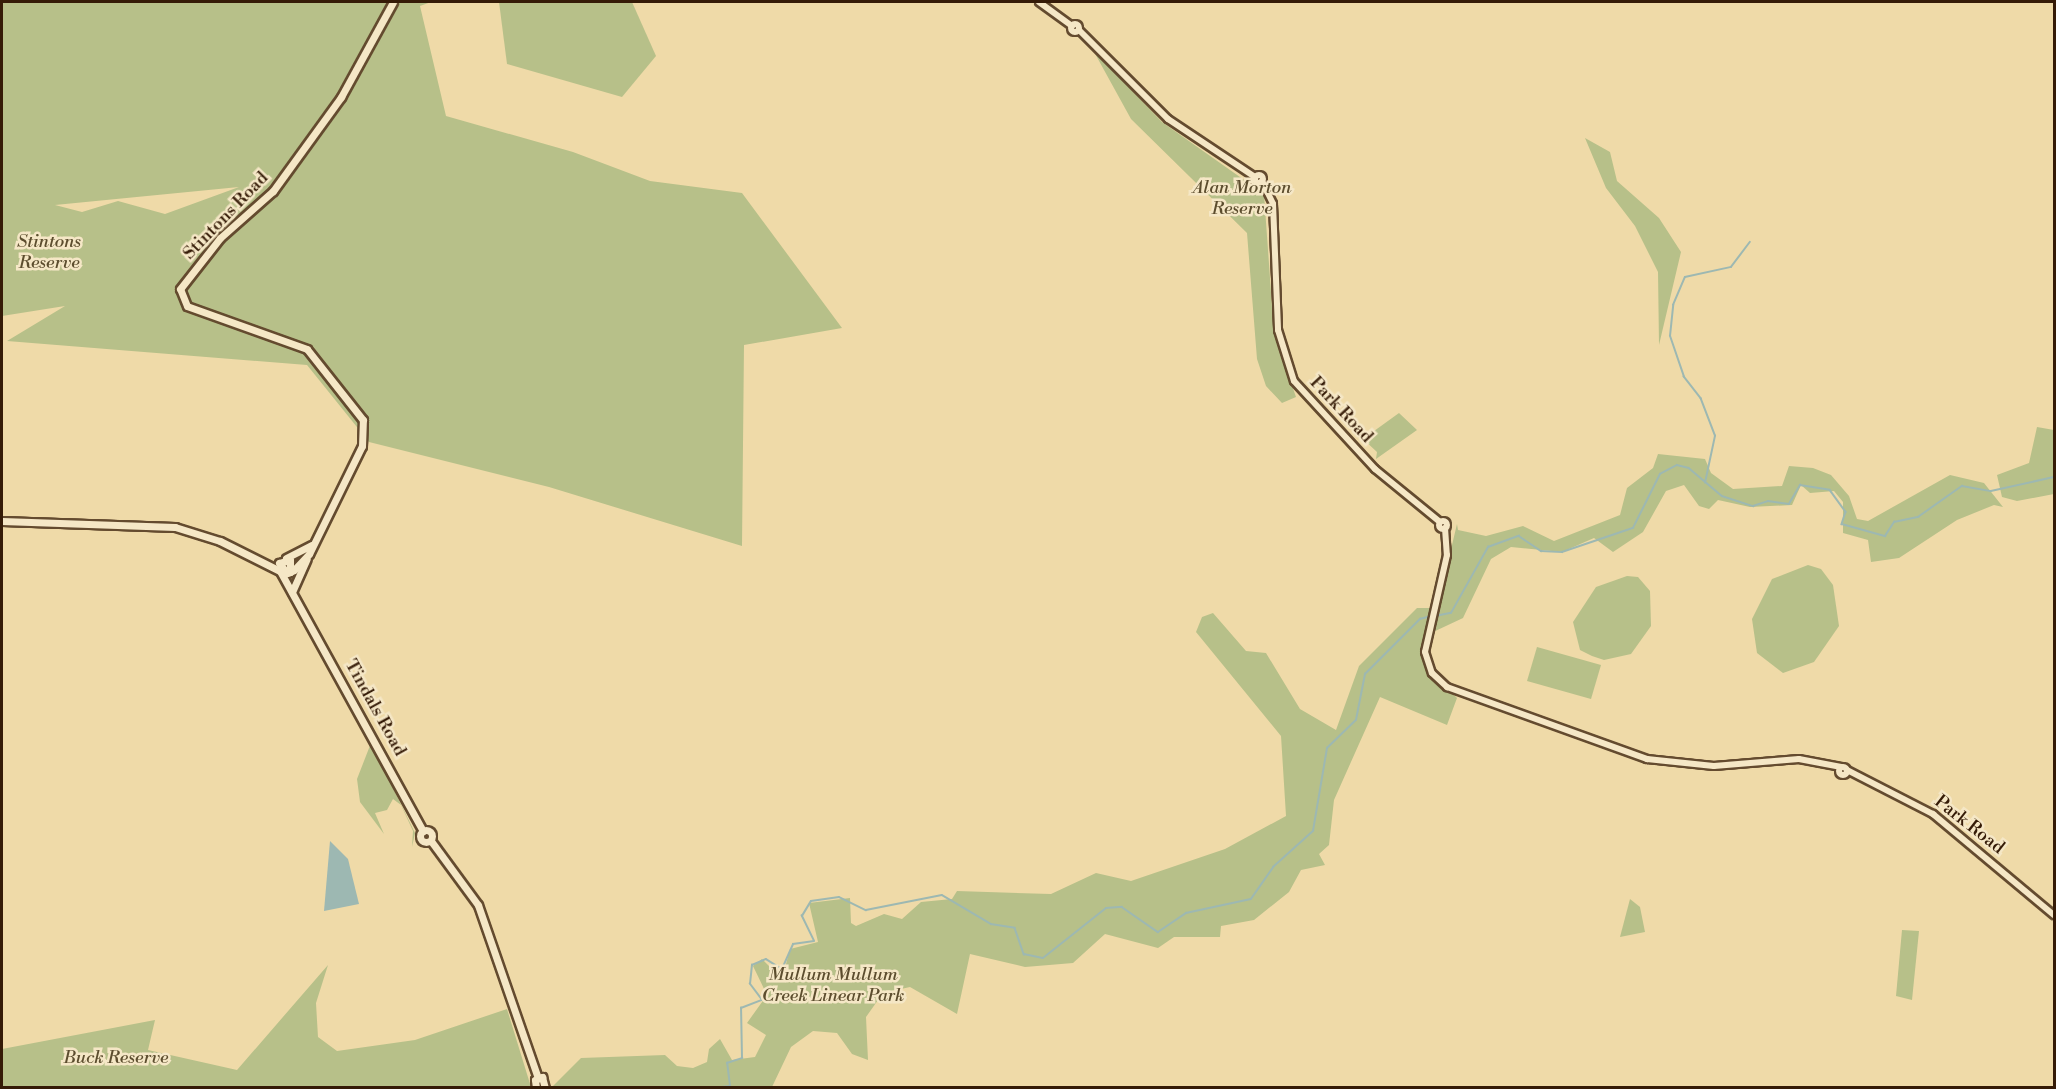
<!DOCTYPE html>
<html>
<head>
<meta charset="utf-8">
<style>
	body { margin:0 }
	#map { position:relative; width:2056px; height:1089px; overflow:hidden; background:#efdaa8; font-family:"Libre Bodoni",serif }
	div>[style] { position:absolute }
	.green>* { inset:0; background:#b7c089 }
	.water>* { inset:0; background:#9db8b2 }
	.stream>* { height:1.5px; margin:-0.75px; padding:0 0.75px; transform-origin:0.75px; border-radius:0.75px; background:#9db8b2 }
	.roads { filter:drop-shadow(2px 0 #644b2f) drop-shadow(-2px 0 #644b2f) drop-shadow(0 2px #644b2f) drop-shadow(0 -2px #644b2f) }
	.tertiary>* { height:6px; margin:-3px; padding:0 3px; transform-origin:3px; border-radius:3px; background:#f5e7c6 }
	.tertiary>.ring { margin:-3px; padding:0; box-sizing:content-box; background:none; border:6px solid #f5e7c6; border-radius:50% }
	.secondary>* { height:7px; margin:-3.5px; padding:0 3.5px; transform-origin:3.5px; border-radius:3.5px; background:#f5e7c6 }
	.secondary>.ring { margin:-3.5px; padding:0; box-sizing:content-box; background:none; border:7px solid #f5e7c6; border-radius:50% }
	span { translate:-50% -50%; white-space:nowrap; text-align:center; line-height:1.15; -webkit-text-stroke:5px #f5e7c6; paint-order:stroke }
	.park-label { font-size:18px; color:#5c4d2e; font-style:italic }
	.street-label { font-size:18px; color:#351b07 }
	.frame { position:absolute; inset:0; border:3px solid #351b07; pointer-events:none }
</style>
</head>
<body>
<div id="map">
	<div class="green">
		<div style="clip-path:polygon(evenodd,2px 2px,431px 2px,420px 6px,446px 116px,573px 152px,650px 181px,742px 193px,842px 328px,744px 345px,742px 546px,549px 487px,369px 442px,307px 365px,7px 341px,65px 306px,2px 316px,2px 2px,239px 187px,165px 214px,118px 201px,82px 212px,55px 205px,239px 187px)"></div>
		<div style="clip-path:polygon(499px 2px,632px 2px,656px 56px,622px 97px,507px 64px)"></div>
		<div style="clip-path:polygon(1093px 50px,1162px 122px,1264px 194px,1274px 334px,1296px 397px,1282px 403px,1266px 386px,1257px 359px,1247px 233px,1131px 119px)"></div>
		<div style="clip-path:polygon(1585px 138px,1610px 152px,1617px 181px,1659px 218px,1681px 252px,1659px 345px,1658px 272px,1635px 226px,1606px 188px)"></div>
		<div style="clip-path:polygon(1399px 413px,1417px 430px,1376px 459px,1377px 452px,1363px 439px)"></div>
		<div style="clip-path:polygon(2037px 427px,2054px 430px,2054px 494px,2017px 501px,2002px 497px,1997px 475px,2029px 463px)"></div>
		<div style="clip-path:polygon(1658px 454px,1705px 459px,1711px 473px,1733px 489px,1782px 486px,1789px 466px,1813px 468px,1831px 475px,1849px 496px,1857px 519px,1868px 521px,1950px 475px,1984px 483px,2003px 507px,1994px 505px,1957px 520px,1899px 558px,1871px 562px,1868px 540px,1843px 533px,1843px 502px,1834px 491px,1810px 493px,1801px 485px,1792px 505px,1750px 507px,1718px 500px,1709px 509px,1699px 506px,1684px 485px,1666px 491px,1643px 532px,1613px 552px,1594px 538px,1562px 552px,1511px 547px,1491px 559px,1463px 618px,1431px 633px,1457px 524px,1458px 530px,1486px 536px,1523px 526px,1554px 541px,1620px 515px,1627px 488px,1653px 468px)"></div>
		<div style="clip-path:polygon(1808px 565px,1821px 569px,1833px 585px,1839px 626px,1814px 662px,1783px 673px,1757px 653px,1752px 619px,1772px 579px)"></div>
		<div style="clip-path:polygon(1627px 576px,1638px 577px,1650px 591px,1651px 626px,1631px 654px,1604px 660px,1592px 656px,1580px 650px,1573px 622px,1596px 587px)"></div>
		<div style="clip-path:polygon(1417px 608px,1431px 608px,1422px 645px,1424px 665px,1457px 698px,1447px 725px,1380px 697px,1334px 800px,1329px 845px,1319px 854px,1325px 865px,1301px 870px,1289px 892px,1254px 920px,1221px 926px,1220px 937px,1174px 937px,1158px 948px,1105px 934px,1073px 963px,1025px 967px,970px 954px,957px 1014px,910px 987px,883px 993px,866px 1017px,868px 1060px,852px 1054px,837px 1033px,813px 1031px,791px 1047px,772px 1087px,551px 1088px,581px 1058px,665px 1055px,677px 1066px,693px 1068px,707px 1062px,709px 1049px,720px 1039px,732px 1060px,755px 1057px,766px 1035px,747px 1023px,767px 995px,753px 966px,762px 959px,769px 966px,785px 968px,790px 949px,818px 942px,809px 903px,850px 898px,851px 923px,856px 926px,884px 914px,902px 919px,921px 902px,952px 899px,957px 891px,1051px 894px,1096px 873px,1131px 881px,1225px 849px,1286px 816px,1281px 736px,1196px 632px,1202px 617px,1213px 613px,1246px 651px,1266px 653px,1300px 709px,1336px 730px,1359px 666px)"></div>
		<div style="clip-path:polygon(1537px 647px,1601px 665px,1591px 699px,1527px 681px)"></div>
		<div style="clip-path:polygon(371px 743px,415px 833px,412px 847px,413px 831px,401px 805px,393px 799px,387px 810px,375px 813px,384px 834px,360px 802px,357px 779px)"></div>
		<div style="clip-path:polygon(1630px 899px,1640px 907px,1645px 932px,1620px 937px)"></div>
		<div style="clip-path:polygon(1902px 930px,1919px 931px,1912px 1000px,1896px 996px)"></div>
		<div style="clip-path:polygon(328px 965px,316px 1003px,318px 1037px,337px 1051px,415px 1040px,507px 1009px,531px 1087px,2px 1087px,2px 1049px,155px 1020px,148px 1050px,237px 1070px)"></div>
	</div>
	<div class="water">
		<div style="clip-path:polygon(330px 841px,348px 859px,359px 904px,324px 911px)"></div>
	</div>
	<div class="stream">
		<div style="left:1705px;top:483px;width:48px;rotate:-78deg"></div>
		<div style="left:1715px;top:436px;width:40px;rotate:-111deg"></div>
		<div style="left:1701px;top:399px;width:28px;rotate:-128deg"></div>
		<div style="left:1684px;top:377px;width:43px;rotate:-108.9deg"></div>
		<div style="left:1670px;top:336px;width:31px;rotate:-84deg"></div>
		<div style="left:1673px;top:305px;width:30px;rotate:-67deg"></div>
		<div style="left:1685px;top:277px;width:47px;rotate:-12.3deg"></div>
		<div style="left:1731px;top:267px;width:31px;rotate:-53deg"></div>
		<div style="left:1435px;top:616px;width:16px;rotate:-11deg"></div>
		<div style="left:1451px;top:613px;width:76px;rotate:-60.7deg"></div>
		<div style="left:1488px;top:547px;width:33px;rotate:-20deg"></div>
		<div style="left:1519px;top:536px;width:27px;rotate:34deg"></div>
		<div style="left:1541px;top:551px;width:21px;rotate:3deg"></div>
		<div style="left:1562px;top:552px;width:75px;rotate:-18.7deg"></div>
		<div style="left:1633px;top:528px;width:60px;rotate:-63.4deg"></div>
		<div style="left:1660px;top:474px;width:19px;rotate:-28deg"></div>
		<div style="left:1677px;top:465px;width:12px;rotate:14deg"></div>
		<div style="left:1689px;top:468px;width:43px;rotate:40.3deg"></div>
		<div style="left:1722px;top:496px;width:33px;rotate:18deg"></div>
		<div style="left:1753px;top:506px;width:16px;rotate:-18deg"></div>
		<div style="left:1768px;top:501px;width:21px;rotate:8deg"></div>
		<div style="left:1789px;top:504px;width:22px;rotate:-60deg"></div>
		<div style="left:1800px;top:485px;width:30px;rotate:9deg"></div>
		<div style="left:1830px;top:490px;width:27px;rotate:54deg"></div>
		<div style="left:1846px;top:512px;width:13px;rotate:108deg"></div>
		<div style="left:1842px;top:524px;width:45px;rotate:15.6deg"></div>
		<div style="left:1885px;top:536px;width:17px;rotate:-57deg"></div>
		<div style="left:1894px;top:522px;width:25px;rotate:-12deg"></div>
		<div style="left:1918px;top:517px;width:54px;rotate:-35.2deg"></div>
		<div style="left:1962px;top:486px;width:29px;rotate:10deg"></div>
		<div style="left:1991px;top:491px;width:65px;rotate:-12.5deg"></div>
		<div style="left:714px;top:1088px;width:16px;rotate:-7deg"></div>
		<div style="left:730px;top:1086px;width:23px;rotate:-97deg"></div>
		<div style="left:727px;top:1063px;width:16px;rotate:-18deg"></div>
		<div style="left:742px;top:1058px;width:50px;rotate:-91.1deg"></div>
		<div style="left:741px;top:1008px;width:22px;rotate:-21deg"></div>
		<div style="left:762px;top:1000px;width:20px;rotate:-127deg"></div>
		<div style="left:750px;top:984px;width:19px;rotate:-84deg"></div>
		<div style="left:752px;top:965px;width:15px;rotate:-23deg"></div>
		<div style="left:766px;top:959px;width:19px;rotate:32deg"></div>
		<div style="left:782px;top:969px;width:27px;rotate:-66deg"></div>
		<div style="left:793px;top:944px;width:21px;rotate:-8deg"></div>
		<div style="left:814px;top:941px;width:28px;rotate:-116deg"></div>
		<div style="left:802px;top:916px;width:17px;rotate:-59deg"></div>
		<div style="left:811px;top:901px;width:28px;rotate:-8deg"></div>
		<div style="left:839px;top:897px;width:30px;rotate:26deg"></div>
		<div style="left:866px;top:910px;width:77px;rotate:-11.2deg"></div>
		<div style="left:942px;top:895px;width:57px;rotate:30.6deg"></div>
		<div style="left:991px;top:924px;width:24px;rotate:9deg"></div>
		<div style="left:1015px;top:928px;width:28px;rotate:71deg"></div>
		<div style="left:1024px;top:954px;width:19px;rotate:12deg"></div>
		<div style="left:1043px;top:958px;width:80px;rotate:-38.4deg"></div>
		<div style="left:1106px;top:908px;width:16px;rotate:-4deg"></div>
		<div style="left:1122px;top:907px;width:44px;rotate:34.8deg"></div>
		<div style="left:1158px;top:932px;width:34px;rotate:-34deg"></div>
		<div style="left:1186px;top:913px;width:66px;rotate:-12.2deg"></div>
		<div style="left:1251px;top:899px;width:39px;rotate:-55deg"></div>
		<div style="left:1273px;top:867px;width:54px;rotate:-42deg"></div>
		<div style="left:1313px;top:831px;width:84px;rotate:-80.4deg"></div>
		<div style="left:1327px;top:748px;width:40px;rotate:-44deg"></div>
		<div style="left:1356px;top:720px;width:47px;rotate:-78.9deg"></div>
		<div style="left:1365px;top:674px;width:78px;rotate:-45deg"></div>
		<div style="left:1420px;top:619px;width:11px;rotate:-15deg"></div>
	</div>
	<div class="roads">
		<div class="tertiary">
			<div style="left:1039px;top:2px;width:41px;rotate:36deg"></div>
			<div class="ring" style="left:1071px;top:24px;width:2px;height:2px"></div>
			<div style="left:1079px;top:30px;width:126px;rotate:45deg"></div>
			<div style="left:1168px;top:119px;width:105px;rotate:33.7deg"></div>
			<div class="ring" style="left:1255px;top:175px;width:2px;height:2px"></div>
			<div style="left:1262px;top:181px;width:25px;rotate:64deg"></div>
			<div style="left:1273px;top:204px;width:126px;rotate:87.7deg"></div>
			<div style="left:1278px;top:330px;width:53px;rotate:72.6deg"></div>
			<div style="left:1294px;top:381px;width:120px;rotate:47.4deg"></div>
			<div style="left:1375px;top:469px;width:84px;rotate:39.2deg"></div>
			<div class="ring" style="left:1439px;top:521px;width:2px;height:2px"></div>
			<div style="left:1445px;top:528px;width:27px;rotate:86deg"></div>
			<div style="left:1447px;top:555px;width:99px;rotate:102.8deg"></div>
			<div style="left:1425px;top:652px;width:22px;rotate:72deg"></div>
			<div style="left:1432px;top:673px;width:21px;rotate:43deg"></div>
			<div style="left:1447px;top:687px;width:213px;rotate:19.8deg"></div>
			<div style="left:1647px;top:759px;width:67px;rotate:6deg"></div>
			<div style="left:1714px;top:766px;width:85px;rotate:-4.7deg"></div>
			<div style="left:1799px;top:759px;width:43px;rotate:10.8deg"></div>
			<div class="ring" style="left:1839px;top:767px;width:2px;height:2px"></div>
			<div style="left:1847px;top:770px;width:97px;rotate:27.1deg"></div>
			<div style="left:1933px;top:814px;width:158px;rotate:39.9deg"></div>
		</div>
		<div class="secondary">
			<div style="left:2px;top:521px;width:173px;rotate:2deg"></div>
			<div style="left:175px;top:527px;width:47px;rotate:17.3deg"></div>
			<div style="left:220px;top:541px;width:67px;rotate:26.6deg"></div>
			<div style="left:286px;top:558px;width:29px;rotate:-27deg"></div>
			<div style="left:280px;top:571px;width:297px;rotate:61.2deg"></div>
			<div style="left:290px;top:572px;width:12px;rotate:-90deg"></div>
			<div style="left:290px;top:560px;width:11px;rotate:165deg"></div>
			<div style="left:279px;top:563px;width:13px;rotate:51deg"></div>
			<div style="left:287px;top:573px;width:3px;rotate:-18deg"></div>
			<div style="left:290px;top:572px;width:4px;rotate:-27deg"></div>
			<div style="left:294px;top:570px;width:22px;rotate:-47deg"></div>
			<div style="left:309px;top:554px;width:120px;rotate:-63.9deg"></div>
			<div style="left:362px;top:446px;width:26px;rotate:-88deg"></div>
			<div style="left:363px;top:420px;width:90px;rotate:-128.3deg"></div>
			<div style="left:307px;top:349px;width:127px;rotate:-160.3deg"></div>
			<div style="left:187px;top:306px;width:18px;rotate:-112deg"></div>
			<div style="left:180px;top:289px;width:65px;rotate:-51.9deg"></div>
			<div style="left:220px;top:238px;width:71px;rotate:-41.6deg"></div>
			<div style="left:273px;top:191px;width:116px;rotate:-54.1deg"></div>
			<div style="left:341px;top:97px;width:108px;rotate:-61.3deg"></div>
			<div style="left:292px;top:592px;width:36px;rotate:-66deg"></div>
			<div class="ring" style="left:420px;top:830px;width:5px;height:5px"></div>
			<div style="left:431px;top:841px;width:79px;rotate:53.7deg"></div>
			<div style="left:478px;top:905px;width:183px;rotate:70.9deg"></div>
			<div style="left:536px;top:1088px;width:8px;rotate:-97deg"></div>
			<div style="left:535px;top:1080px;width:8px;rotate:-23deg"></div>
			<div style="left:542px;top:1077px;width:11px;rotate:75deg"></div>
		</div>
	</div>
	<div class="park-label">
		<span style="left:1242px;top:199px">Alan Morton<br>Reserve</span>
		<span style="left:49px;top:253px">Stintons<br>Reserve</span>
		<span style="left:833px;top:986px">Mullum Mullum<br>Creek Linear Park</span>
		<span style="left:116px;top:1058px">Buck Reserve</span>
	</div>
	<div class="street-label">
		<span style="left:226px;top:216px;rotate:-46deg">Stintons Road</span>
		<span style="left:1341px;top:410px;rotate:47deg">Park Road</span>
		<span style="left:375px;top:708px;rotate:61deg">Tindals Road</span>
		<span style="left:1969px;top:825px;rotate:38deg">Park Road</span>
	</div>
	<div class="frame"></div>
</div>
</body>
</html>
